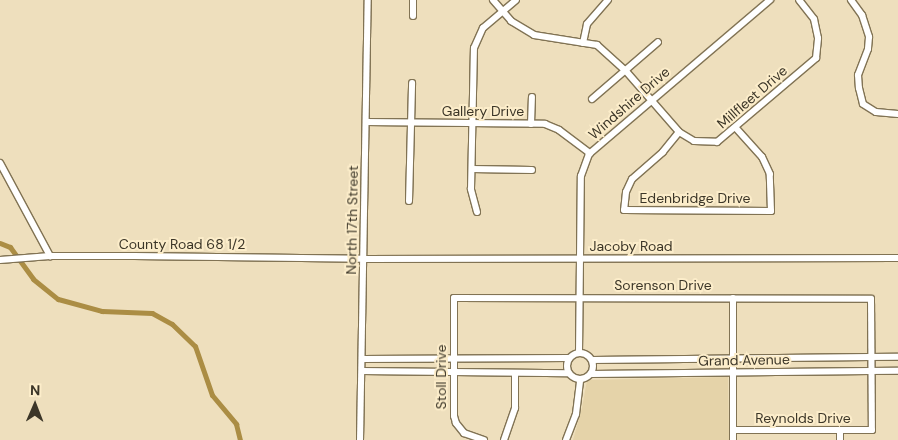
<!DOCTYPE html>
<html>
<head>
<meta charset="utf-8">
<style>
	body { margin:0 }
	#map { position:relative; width:898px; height:440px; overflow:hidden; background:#eedfbd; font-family:"DM Sans",sans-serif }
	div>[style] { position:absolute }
	.built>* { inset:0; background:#e5d3a9 }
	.canal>* { height:5px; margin:-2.5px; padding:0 2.5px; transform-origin:2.5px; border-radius:2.5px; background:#ab8d44 }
	.roads { filter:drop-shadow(1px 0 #817354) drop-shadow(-1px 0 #817354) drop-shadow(0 1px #817354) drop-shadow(0 -1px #817354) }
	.minor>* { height:6px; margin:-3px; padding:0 3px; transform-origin:3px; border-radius:3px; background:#fff }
	.minor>.ring { margin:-3px; padding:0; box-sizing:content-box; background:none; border:6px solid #fff; border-radius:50% }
	span { translate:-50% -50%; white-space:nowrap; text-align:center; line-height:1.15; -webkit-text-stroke:4px #fcedca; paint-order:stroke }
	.street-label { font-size:14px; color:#3c3628 }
	.north { position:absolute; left:10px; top:380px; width:50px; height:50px; -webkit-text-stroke:4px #fcedca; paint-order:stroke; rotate:1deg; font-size:14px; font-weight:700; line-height:20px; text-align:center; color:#3c3628 }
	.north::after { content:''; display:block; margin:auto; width:18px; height:22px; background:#3c3628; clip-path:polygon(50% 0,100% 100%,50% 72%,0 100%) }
</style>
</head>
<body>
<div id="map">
	<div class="built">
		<div style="clip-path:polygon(728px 377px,729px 440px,573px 440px,582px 408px,587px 380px)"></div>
	</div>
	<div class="canal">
		<div style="left:0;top:243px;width:11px;rotate:22deg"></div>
		<div style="left:10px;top:247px;width:39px;rotate:54deg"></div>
		<div style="left:33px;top:279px;width:32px;rotate:39deg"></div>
		<div style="left:58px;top:299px;width:46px;rotate:15.3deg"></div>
		<div style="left:102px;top:311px;width:50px;rotate:2.3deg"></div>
		<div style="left:152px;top:313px;width:23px;rotate:29deg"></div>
		<div style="left:172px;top:324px;width:32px;rotate:44deg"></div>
		<div style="left:195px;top:346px;width:52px;rotate:70.9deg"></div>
		<div style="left:212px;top:395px;width:38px;rotate:50deg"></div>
		<div style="left:236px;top:424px;width:16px;rotate:76deg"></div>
	</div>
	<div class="roads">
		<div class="minor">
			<div style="left:493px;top:0;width:28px;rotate:49deg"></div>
			<div style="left:511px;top:21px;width:27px;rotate:31deg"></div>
			<div style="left:534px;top:35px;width:64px;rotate:9deg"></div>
			<div style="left:597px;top:45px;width:38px;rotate:42deg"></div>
			<div style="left:625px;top:70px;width:82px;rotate:48.9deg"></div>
			<div style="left:679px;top:132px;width:17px;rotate:31deg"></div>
			<div style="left:694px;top:141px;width:23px;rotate:2deg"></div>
			<div style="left:717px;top:142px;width:130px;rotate:-40.3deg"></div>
			<div style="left:816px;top:58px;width:20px;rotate:-84deg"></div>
			<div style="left:818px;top:38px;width:19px;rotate:-102deg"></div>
			<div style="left:814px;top:19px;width:24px;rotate:-128deg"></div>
			<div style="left:851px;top:0;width:19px;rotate:54deg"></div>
			<div style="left:862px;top:15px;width:23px;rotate:72deg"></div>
			<div style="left:869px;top:37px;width:12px;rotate:95deg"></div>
			<div style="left:868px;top:49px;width:28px;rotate:111deg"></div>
			<div style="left:858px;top:75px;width:13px;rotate:86deg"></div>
			<div style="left:859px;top:88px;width:16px;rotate:76deg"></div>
			<div style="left:863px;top:104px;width:15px;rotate:32deg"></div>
			<div style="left:876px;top:112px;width:22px;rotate:5deg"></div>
			<div style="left:413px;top:16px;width:16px;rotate:-90deg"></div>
			<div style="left:583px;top:43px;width:19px;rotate:-78deg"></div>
			<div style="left:587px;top:24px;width:32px;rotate:-49deg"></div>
			<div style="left:592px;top:99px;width:87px;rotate:-40.8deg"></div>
			<div style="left:366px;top:122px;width:179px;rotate:0.6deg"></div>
			<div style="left:545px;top:124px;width:15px;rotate:23deg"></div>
			<div style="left:559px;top:130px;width:39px;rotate:37deg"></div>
			<div style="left:531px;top:124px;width:27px;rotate:-88deg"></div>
			<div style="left:679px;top:132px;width:26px;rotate:129deg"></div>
			<div style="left:663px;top:152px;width:41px;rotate:138.9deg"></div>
			<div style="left:632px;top:179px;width:14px;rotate:115deg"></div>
			<div style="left:626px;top:192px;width:18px;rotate:96deg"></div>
			<div style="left:624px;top:210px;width:147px;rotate:0.4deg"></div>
			<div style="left:771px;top:211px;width:37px;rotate:-92deg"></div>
			<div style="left:770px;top:174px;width:19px;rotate:-115deg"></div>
			<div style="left:762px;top:157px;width:39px;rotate:-132deg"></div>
			<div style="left:0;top:163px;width:106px;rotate:61.7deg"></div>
			<div style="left:472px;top:169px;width:60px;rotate:1deg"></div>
			<div style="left:409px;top:201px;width:118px;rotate:-88.5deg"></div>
			<div style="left:477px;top:212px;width:24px;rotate:-105deg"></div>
			<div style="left:471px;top:189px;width:141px;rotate:-88.8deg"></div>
			<div style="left:474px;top:48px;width:22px;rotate:-66deg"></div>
			<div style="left:483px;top:28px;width:43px;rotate:-40.3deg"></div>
			<div style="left:0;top:260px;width:50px;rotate:-4.6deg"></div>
			<div style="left:50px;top:256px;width:84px"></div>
			<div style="left:134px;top:256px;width:230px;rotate:0.7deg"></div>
			<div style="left:364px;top:259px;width:534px;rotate:-0.11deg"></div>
			<div class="ring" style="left:567px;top:353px;width:20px;height:20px"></div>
			<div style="left:579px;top:353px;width:177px;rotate:-89.4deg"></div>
			<div style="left:581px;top:176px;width:23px;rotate:-70deg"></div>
			<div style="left:589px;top:154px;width:238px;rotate:-40.4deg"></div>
			<div style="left:362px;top:359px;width:207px;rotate:-0.3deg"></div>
			<div style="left:592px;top:360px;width:306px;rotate:-0.6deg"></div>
			<div style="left:362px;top:371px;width:206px;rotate:0.6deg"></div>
			<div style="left:591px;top:374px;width:307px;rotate:-0.6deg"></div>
			<div style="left:360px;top:440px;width:440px;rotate:-89deg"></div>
			<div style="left:484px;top:440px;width:21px;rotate:-161deg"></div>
			<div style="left:464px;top:433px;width:13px;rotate:-129deg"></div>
			<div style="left:456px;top:423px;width:7px;rotate:-106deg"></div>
			<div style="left:454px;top:416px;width:118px;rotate:-90deg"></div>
			<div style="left:454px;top:298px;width:417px;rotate:0.1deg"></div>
			<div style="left:871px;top:299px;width:131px;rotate:89.6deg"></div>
			<div style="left:872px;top:430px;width:139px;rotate:180deg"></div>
			<div style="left:504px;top:440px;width:34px;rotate:-71deg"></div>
			<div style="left:515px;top:408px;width:35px;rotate:-90deg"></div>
			<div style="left:566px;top:440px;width:28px;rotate:-69deg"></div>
			<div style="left:576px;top:414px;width:35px;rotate:-83deg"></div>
			<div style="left:733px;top:440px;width:142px;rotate:-90deg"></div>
			<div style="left:840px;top:440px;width:10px;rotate:-90deg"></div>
		</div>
	</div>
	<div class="street-label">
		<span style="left:752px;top:97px;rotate:-41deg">Millfleet Drive</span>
		<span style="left:629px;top:103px;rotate:-41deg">Windshire Drive</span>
		<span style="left:483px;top:111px">Gallery Drive</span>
		<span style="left:695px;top:198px">Edenbridge Drive</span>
		<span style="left:352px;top:220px;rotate:-89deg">North 17th Street</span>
		<span style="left:182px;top:244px">County Road 68 1/2</span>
		<span style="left:631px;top:246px">Jacoby Road</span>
		<span style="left:663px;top:285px">Sorenson Drive</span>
		<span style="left:744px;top:360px;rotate:-1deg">Grand Avenue</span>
		<span style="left:441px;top:377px;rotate:-90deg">Stoll Drive</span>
		<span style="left:803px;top:418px">Reynolds Drive</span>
	</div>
	<div class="north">N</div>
</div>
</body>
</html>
